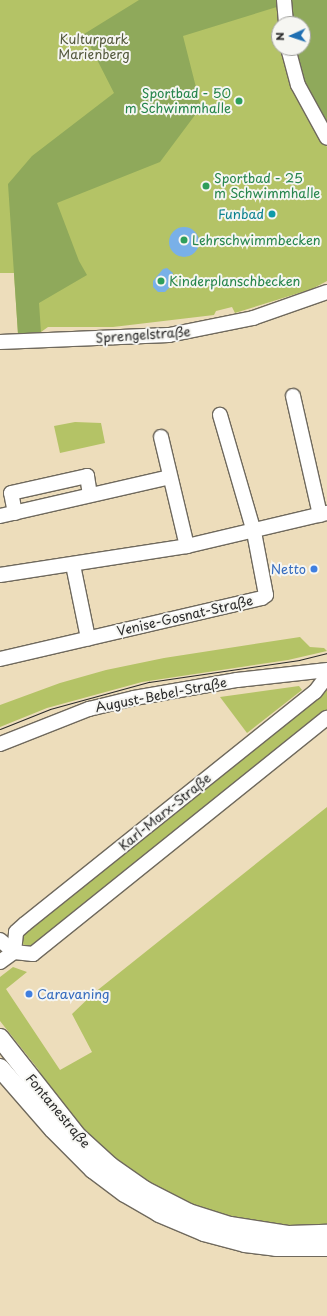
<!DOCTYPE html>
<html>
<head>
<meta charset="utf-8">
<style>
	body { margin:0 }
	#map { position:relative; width:327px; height:1316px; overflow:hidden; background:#edddbb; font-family:"Playpen Sans",sans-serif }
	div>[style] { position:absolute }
	.green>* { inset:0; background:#b4c366 }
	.forest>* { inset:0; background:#8fa95b }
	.water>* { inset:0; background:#79b0e8 }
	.round { border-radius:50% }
	.roads { filter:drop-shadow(1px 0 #6f695d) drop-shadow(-1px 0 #6f695d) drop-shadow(0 1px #6f695d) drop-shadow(0 -1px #6f695d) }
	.minor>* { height:14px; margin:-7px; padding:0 7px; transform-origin:7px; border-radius:7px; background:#fff }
	.major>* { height:18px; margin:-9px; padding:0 9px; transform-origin:9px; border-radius:9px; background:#fff }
	.tram>* { height:1px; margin:-0.5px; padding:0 0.5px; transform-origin:0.5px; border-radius:0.5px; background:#2b2b2b }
	.dots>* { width:11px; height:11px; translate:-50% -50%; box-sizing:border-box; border:2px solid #f6f6f2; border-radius:50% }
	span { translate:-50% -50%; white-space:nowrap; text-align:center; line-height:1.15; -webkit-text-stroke:4px #f6f6f2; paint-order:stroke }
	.park-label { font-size:13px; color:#54593d }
	.leisure-label { font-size:13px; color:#27864d }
	.right { translate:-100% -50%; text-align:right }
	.left { translate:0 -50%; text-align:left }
	.culture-label { font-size:13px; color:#0d838f }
	.street-label { font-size:13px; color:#2b2b2b }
	.shop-label { font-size:13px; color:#366cbe }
	.north { position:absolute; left:271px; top:16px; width:40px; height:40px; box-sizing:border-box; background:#f6f6f2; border:1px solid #a5a5a2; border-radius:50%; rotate:267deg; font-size:11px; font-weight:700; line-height:16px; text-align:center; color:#2b2b2b }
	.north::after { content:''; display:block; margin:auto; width:14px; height:18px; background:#1f6fb2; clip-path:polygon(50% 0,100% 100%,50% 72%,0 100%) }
</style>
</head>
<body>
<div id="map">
	<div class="green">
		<div style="clip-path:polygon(0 0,279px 0,279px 48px,283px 48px,309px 118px,327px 147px,327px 281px,312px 289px,235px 313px,232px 307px,216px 311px,214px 315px,113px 327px,48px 327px,41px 332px,18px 334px,14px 273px,0 273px)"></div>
		<div style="clip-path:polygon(75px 422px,101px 423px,105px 443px,60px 453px,54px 426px)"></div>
		<div style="clip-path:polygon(300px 637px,310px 647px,324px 648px,327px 651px,288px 660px,142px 682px,47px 708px,0 727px,0 705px,60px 683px,106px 670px,164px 658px)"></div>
		<div style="clip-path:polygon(299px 686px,302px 690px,247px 733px,220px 697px)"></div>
		<div style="clip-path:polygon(327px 688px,327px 713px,32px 947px,22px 944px,21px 933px)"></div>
		<div style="clip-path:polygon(327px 807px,327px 1228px,261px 1227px,173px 1199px,112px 1162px,53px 1096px,38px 1069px,0 1021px,0 977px,13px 967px,27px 972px,6px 989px,60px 1070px,92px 1052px,72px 1014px,94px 993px)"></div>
	</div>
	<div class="forest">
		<div style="clip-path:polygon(139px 0,279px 0,280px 6px,183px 36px,201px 107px,160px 162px,57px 203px,79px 261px,87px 275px,39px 303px,41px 332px,18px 334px,8px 184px,32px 156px,114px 93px,84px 34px)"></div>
		<div style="clip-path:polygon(289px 0,327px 0,327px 131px,301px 82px,293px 48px,303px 48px,303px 24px,290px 24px)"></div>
	</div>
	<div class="water">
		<div class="round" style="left:169px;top:227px;width:30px;height:30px"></div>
		<div style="clip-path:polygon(167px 268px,173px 273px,169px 288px,165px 292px,158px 292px,153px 287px,153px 281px,163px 269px)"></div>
	</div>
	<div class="roads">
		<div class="minor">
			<div style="left:284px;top:0;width:24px;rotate:85deg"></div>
			<div style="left:288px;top:48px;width:38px;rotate:75deg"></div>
			<div style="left:298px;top:85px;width:60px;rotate:61.3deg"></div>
			<div style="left:0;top:342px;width:169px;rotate:-2.4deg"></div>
			<div style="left:169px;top:335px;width:86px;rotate:-11.4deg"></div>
			<div style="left:253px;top:318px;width:78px;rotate:-19.4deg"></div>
			<div style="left:293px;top:396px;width:122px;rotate:77.2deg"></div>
			<div style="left:161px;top:437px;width:112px;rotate:76.6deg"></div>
			<div style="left:15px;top:513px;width:20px;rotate:-101deg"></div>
			<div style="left:11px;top:493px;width:78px;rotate:-12.6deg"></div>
			<div style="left:87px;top:476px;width:19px;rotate:81deg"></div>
			<div style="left:0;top:516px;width:174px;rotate:-12.9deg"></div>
			<div style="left:73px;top:565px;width:75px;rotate:78.4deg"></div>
			<div style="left:0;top:575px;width:189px;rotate:-8.8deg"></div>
			<div style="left:187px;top:546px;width:144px;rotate:-13.3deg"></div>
			<div style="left:0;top:659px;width:269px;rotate:-13.1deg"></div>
			<div style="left:262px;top:598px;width:5px;rotate:-37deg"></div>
			<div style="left:266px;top:595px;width:64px;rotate:-100.8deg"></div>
			<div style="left:254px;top:532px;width:122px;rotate:-106.2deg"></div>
			<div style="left:0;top:744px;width:96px;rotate:-21.5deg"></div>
			<div style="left:89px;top:709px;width:46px;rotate:-13.7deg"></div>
			<div style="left:134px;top:698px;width:105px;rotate:-9.9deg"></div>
			<div style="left:237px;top:680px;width:91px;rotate:-6.3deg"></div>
			<div style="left:0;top:940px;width:18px;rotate:41deg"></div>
			<div style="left:14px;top:952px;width:20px;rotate:-84deg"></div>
			<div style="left:16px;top:932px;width:12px;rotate:-42deg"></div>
			<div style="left:25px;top:924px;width:371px;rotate:-38.7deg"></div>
			<div style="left:315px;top:692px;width:20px;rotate:-53deg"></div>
			<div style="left:0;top:962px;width:17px;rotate:-36deg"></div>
			<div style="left:14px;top:952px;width:19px;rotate:6deg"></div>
			<div style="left:33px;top:954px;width:377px;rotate:-38.8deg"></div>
		</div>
		<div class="major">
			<div style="left:0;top:1038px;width:126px;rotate:51.8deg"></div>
			<div style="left:78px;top:1137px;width:43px;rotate:42.2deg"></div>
			<div style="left:110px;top:1166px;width:42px;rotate:35.2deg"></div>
			<div style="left:144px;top:1190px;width:51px;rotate:27.1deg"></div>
			<div style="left:189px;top:1213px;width:43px;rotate:17.6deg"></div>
			<div style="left:230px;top:1226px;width:60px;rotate:8.7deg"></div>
			<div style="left:289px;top:1235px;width:38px;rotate:-2deg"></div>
			<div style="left:0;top:1068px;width:81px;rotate:49deg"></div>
			<div style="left:53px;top:1129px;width:57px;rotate:45deg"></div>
			<div style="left:93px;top:1169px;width:40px;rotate:37deg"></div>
			<div style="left:125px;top:1193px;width:39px;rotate:30deg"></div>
			<div style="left:159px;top:1213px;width:49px;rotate:22.9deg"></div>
			<div style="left:204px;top:1232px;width:42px;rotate:15deg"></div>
			<div style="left:245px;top:1243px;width:31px;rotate:7deg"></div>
			<div style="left:276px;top:1247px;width:51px"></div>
		</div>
	</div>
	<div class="tram">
		<div style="left:0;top:729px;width:54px;rotate:-21.8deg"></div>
		<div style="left:50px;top:709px;width:103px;rotate:-15.3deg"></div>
		<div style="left:149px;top:682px;width:152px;rotate:-8.3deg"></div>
		<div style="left:299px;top:660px;width:29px;rotate:-14deg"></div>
	</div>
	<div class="dots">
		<div style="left:239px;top:101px;background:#2e9e5b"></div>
		<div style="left:206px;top:186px;background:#2e9e5b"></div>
		<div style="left:272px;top:214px;background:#0f9aa8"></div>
		<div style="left:184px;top:240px;background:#2e9e5b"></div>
		<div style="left:161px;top:281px;background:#2e9e5b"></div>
		<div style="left:314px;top:569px;background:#3f7fe0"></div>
		<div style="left:29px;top:994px;background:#3f7fe0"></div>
	</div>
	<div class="park-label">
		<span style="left:94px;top:47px">Kulturpark<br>Marienberg</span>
	</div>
	<div class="leisure-label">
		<span class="right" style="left:231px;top:101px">Sportbad - 50<br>m Schwimmhalle</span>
		<span class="left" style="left:214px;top:186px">Sportbad - 25<br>m Schwimmhalle</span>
		<span class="left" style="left:192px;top:240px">Lehrschwimmbecken</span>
		<span class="left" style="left:169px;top:281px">Kinderplanschbecken</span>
	</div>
	<div class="culture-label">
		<span class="right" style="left:264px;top:214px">Funbad</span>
	</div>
	<div class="street-label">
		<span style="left:143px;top:335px;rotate:-4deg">Sprengelstraße</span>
		<span style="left:185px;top:616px;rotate:-13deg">Venise-Gosnat-Straße</span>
		<span style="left:161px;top:695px;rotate:-11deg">August-Bebel-Straße</span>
		<span style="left:165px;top:812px;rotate:-39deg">Karl-Marx-Straße</span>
		<span style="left:58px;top:1111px;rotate:50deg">Fontanestraße</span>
	</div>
	<div class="shop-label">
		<span class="right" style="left:306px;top:569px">Netto</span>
		<span class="left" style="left:37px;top:994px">Caravaning</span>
	</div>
	<div class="north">N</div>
</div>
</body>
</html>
